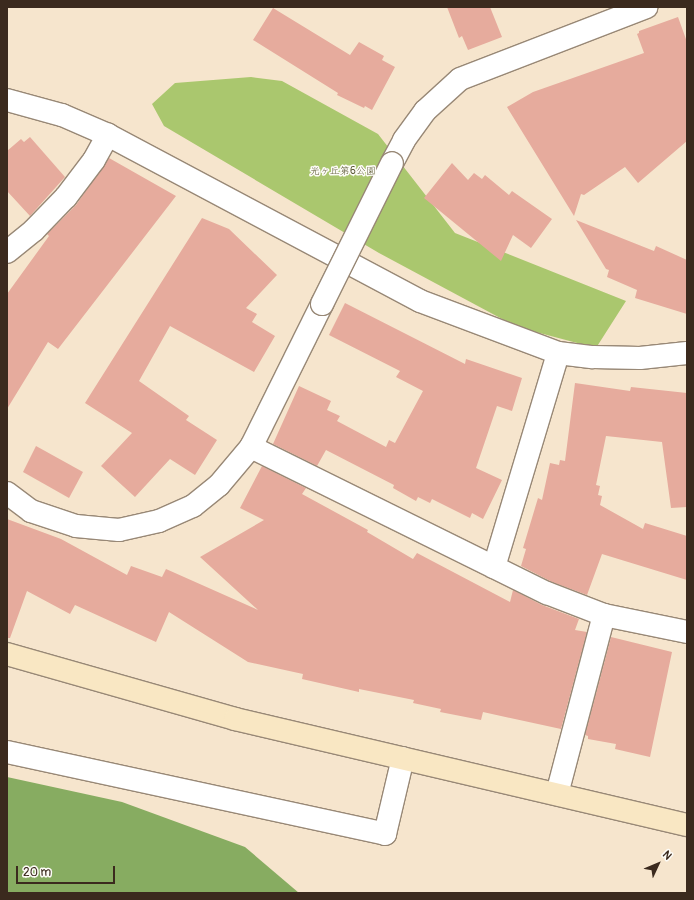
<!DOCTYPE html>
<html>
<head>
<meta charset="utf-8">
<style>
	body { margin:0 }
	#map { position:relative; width:694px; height:900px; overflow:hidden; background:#f6e5cd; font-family:Pangolin,"Klee One",sans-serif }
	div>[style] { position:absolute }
	.green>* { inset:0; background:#aac76e }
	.forest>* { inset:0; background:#87ac61 }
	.building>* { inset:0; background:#e6ab9d }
	.roads { filter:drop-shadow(1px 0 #988876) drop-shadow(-1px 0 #988876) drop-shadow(0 1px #988876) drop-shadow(0 -1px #988876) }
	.street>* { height:22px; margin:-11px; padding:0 11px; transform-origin:11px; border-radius:11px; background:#fff }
	.secondary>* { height:22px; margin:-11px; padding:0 11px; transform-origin:11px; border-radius:11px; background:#f9e7c3 }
	.bridges { filter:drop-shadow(1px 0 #988876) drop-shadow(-1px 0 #988876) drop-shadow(0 1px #988876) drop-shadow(0 -1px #988876) }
	.street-bridge>* { height:22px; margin:-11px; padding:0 11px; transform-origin:11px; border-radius:11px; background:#fff }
	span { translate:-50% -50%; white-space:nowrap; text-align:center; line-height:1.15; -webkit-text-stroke:3px #fdfcf7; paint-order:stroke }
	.park-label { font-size:10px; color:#5c5936 }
	.frame { position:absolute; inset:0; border:8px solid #3b2a1e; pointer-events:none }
	.north { position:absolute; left:638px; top:844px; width:40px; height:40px; -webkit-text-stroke:3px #fdfcf7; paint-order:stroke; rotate:46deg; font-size:11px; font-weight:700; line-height:16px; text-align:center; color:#3b2a1e }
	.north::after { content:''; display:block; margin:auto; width:14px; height:18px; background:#3b2a1e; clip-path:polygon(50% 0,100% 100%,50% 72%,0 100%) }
	.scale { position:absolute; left:16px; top:866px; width:99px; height:18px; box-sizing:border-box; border:2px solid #3b2a1e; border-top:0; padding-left:5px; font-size:12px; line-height:14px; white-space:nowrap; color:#3b2a1e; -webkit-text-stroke:3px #fdfcf7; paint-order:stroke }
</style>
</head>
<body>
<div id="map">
	<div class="green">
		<div style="clip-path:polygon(251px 77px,282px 81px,378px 134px,455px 233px,626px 301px,596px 348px,517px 327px,379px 253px,164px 126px,152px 104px,175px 83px)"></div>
	</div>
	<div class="forest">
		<div style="clip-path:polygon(7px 777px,122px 802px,245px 847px,299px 893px,7px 893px)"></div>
	</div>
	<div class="building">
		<div style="clip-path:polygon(447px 7px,490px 7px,502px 37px,468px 50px,462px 36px,459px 38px)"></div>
		<div style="clip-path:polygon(273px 8px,350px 55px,359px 42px,384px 56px,382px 60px,395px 67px,372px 110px,365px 106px,364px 108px,337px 95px,338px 93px,253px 40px)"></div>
		<div style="clip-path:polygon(678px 17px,687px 42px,687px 141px,638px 183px,625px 167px,584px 195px,581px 194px,574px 216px,507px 107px,533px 92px,644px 53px,637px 34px,639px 33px,639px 31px)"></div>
		<div style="clip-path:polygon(30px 137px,65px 177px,30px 216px,7px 191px,7px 151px,21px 139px,24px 142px)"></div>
		<div style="clip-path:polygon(109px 158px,176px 196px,58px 349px,48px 342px,7px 409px,7px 294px,49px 236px,47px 234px,76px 205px)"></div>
		<div style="clip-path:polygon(452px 163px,468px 180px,474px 173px,482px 179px,485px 175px,509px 195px,512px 191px,552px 219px,531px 248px,513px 235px,501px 261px,424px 198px)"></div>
		<div style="clip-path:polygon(202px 218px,229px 229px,277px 275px,246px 308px,257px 314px,252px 322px,275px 336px,254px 372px,170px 326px,139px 381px,189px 416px,186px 420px,217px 440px,195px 475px,170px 459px,135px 497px,101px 466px,132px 433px,85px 403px)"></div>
		<div style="clip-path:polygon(576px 220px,654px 251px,656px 246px,687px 260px,687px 314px,635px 298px,637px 290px,607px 277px,609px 270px,606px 269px)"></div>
		<div style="clip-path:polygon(345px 303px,465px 364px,466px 359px,522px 378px,512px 411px,497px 406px,476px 468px,502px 480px,483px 519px,472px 513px,470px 518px,432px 499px,430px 503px,418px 497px,416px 501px,393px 488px,394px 485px,326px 450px,317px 466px,273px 444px,299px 386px,331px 401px,327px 410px,340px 416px,337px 421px,386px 447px,389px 440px,395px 443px,423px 391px,396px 377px,400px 371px,329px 335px)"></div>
		<div style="clip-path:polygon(575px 383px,630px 391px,631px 387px,687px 393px,687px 507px,671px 508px,662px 442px,606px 436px,596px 485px,600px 486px,598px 495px,602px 496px,600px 505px,643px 529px,645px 523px,687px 536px,687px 580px,602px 554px,587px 595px,552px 582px,521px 566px,526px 549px,523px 548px,538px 498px,542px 500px,550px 463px,559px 465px,560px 460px,565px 461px)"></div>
		<div style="clip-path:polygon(36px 446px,83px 472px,69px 498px,23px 472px)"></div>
		<div style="clip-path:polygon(262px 466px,306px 488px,302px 494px,368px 530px,367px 532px,413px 559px,417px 553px,510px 602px,513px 590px,542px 605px,579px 619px,575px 630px,587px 632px,561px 729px,483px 712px,481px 720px,440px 712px,441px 709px,413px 703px,414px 700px,359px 689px,359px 692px,302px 679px,303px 674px,248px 662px,169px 612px,156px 642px,75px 605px,70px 614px,27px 591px,10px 638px,7px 638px,7px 519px,61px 539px,127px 575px,131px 566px,162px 577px,166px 569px,258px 610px,200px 557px,264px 520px,240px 508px)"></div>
		<div style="clip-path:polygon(611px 637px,672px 652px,650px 757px,615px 749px,616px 744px,588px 739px,588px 736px,585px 735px)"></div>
	</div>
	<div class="roads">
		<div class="street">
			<div style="left:7px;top:100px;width:57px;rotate:15.3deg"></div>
			<div style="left:62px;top:115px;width:50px;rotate:23.5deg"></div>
			<div style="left:108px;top:135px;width:353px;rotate:28deg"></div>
			<div style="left:420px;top:301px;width:147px;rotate:20.6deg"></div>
			<div style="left:558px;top:353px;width:35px;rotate:7deg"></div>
			<div style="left:593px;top:357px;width:47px;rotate:1.2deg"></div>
			<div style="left:640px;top:358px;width:47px;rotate:-6.1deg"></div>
			<div style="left:392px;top:163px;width:26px;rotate:-62deg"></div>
			<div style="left:404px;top:140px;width:36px;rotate:-54deg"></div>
			<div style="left:425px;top:111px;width:47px;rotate:-42.4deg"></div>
			<div style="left:460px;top:79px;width:200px;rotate:-21.1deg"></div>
			<div style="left:7px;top:252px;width:35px;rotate:-39deg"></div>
			<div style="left:34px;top:230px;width:46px;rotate:-45.9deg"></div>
			<div style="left:66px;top:197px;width:46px;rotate:-52.9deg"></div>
			<div style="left:94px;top:160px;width:29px;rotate:-61deg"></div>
			<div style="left:251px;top:447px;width:330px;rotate:26.3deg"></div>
			<div style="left:547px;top:593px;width:61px;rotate:21.1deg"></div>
			<div style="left:604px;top:615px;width:85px;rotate:11.6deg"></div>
			<div style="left:7px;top:493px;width:30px;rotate:37deg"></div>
			<div style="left:31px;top:511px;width:47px;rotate:18.4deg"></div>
			<div style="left:76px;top:526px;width:43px;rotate:5.3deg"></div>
			<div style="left:119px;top:530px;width:41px;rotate:-12.7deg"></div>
			<div style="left:159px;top:521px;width:37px;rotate:-24deg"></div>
			<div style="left:193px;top:506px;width:33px;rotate:-39deg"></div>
			<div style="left:219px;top:485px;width:50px;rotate:-49.9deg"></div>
			<div style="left:251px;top:447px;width:160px;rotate:-63.6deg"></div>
			<div style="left:494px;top:567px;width:223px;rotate:-73.3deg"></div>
			<div style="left:7px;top:752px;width:387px;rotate:12.2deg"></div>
			<div style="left:385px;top:834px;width:78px;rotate:-76.7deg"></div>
			<div style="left:557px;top:794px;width:185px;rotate:-75.3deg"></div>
		</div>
		<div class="secondary">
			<div style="left:7px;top:654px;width:237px;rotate:15.9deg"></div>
			<div style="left:235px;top:719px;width:464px;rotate:13.2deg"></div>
		</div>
	</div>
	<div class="bridges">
		<div class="street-bridge">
			<div style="left:322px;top:304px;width:157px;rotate:-63.6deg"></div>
		</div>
	</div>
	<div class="park-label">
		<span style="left:343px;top:172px">光ヶ丘第6公園</span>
	</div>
	<div class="frame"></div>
	<div class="north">N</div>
	<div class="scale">20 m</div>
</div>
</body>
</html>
